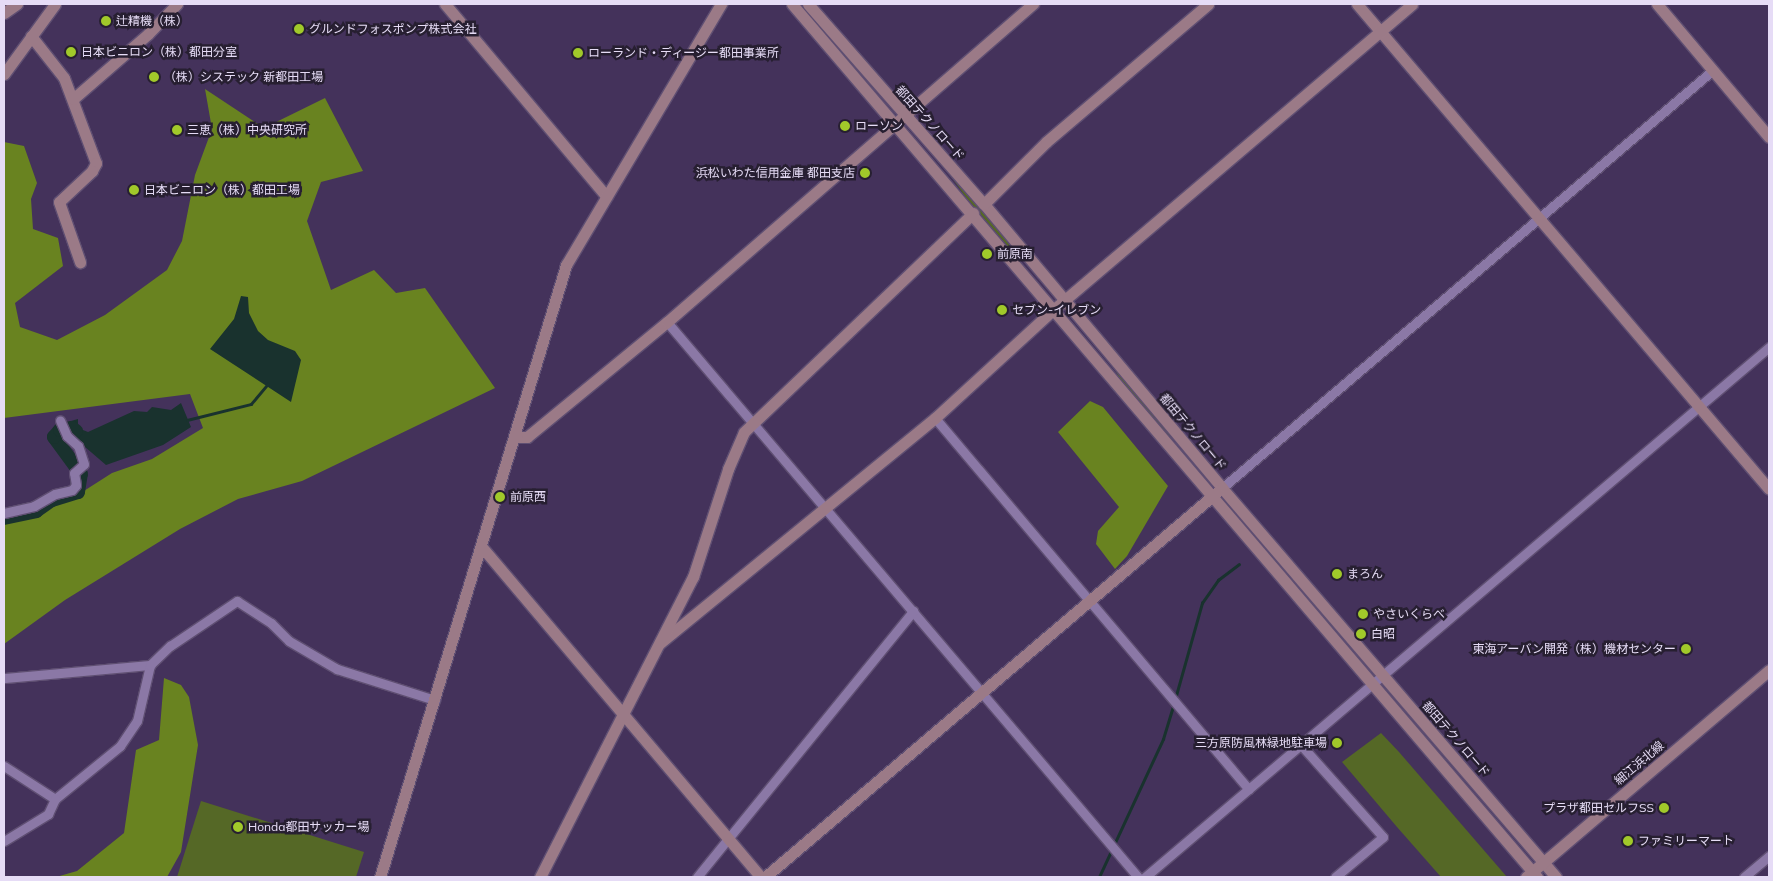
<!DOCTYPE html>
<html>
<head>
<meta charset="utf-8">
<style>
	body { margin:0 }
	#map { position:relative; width:1773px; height:881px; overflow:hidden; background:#44325b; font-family:Mulish,"Noto Sans JP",sans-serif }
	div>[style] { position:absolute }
	.green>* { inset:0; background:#556826 }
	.forest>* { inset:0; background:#698320 }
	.water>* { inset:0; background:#19322e }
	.stream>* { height:2.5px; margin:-1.25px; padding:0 1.25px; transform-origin:1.25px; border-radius:1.25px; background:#19322e }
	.river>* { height:14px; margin:-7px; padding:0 7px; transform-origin:7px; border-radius:7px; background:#19322e }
	.roads { filter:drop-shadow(1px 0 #5f4f72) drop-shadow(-1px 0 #5f4f72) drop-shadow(0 1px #5f4f72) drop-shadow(0 -1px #5f4f72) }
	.street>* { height:9px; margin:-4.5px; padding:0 4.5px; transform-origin:4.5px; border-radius:4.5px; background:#8b78a6 }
	.secondary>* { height:11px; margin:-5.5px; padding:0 5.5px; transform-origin:5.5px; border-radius:5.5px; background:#9b7a87 }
	.dots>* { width:14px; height:14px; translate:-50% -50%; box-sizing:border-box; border:2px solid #271f31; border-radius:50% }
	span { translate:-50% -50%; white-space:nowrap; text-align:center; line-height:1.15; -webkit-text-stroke:5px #271f31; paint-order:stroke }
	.poi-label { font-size:12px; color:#e6dcf6 }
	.left { translate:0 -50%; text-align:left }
	.right { translate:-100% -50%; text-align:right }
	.street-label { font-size:12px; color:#e6dcf6 }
	.frame { position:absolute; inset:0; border:5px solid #e6dcf6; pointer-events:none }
</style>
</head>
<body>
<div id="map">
	<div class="green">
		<div style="clip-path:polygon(940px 161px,997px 226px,1017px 257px,965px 196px)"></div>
		<div style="clip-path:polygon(1112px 364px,1156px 414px,1178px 448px,1120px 379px)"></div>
		<div style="clip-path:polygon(1263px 542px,1317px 603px,1340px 638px,1281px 569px)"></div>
		<div style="clip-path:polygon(1381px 733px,1399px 752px,1507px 877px,1441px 877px,1397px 827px,1342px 762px)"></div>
		<div style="clip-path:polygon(201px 801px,364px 852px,356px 877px,177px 877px)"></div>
	</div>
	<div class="forest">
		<div style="clip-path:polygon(205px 89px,264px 128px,325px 98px,363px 171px,321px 182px,307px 221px,331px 290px,374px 270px,396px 293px,425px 288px,495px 388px,302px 481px,238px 499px,180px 529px,65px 600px,4px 644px,4px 519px,76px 496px,112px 473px,152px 459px,203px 428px,190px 394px,4px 418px,4px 142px,24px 146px,37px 183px,31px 199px,33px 229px,58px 238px,63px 266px,15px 303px,20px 327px,57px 340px,105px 315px,167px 270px,182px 241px,195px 175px,212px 129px)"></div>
		<div style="clip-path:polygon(1090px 401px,1103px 407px,1168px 486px,1127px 556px,1115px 569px,1096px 544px,1098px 531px,1119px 507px,1058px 432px)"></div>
		<div style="clip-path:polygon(164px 678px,181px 685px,189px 697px,198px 745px,181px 852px,167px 877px,56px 877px,77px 871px,124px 833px,136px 750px,159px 740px)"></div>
	</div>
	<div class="water">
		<div style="clip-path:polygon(241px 296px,248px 297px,249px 313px,258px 331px,268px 340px,295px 351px,301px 360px,291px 402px,210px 349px,234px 319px)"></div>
		<div style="clip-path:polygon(181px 403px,191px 427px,163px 445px,106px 465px,70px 434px,64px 423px,78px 419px,78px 428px,88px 432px,134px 411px,147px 412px,152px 407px,171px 410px)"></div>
	</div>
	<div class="stream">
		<div style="left:187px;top:420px;width:66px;rotate:-14deg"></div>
		<div style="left:251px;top:404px;width:26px;rotate:-50deg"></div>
		<div style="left:1175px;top:699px;width:100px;rotate:-74.3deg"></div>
		<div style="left:1202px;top:603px;width:28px;rotate:-55deg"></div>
		<div style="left:1218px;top:580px;width:26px;rotate:-37deg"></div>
		<div style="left:1099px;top:877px;width:152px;rotate:-65.1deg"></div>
		<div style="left:1163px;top:739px;width:37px;rotate:-73deg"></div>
	</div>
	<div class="river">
		<div style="left:4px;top:518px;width:33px;rotate:-12deg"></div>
		<div style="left:36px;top:511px;width:19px;rotate:-35deg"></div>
		<div style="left:52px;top:500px;width:27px;rotate:-17deg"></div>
		<div style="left:78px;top:492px;width:18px;rotate:-81deg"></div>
		<div style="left:81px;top:474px;width:46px;rotate:-126.1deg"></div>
		<div style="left:54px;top:437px;width:9px;rotate:-49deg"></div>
		<div style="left:60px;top:430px;width:12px;rotate:-9deg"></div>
		<div style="left:72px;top:428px;width:5px;rotate:37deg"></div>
	</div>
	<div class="roads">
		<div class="street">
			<div style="left:667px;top:322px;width:728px;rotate:49.68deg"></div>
			<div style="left:935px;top:418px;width:486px;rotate:49.8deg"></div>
			<div style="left:1222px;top:488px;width:645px;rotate:-40.41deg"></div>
			<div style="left:4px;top:513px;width:31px;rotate:-13deg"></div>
			<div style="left:34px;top:506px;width:24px;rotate:-30deg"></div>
			<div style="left:55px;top:494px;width:17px;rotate:-13deg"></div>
			<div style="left:72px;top:490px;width:6px;rotate:-51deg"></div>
			<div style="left:76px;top:485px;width:12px;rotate:-99deg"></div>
			<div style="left:74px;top:473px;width:13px;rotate:-42deg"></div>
			<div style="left:84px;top:464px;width:19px;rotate:-108deg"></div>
			<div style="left:78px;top:446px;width:15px;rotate:-138deg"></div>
			<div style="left:67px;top:436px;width:17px;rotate:-114deg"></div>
			<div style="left:4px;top:678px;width:147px;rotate:-5.1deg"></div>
			<div style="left:1301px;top:745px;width:123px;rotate:48.3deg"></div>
			<div style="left:1383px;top:837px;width:62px;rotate:140.2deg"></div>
			<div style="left:4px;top:766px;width:61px;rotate:32.9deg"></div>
			<div style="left:55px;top:799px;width:84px;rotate:-39.2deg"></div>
			<div style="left:120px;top:746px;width:30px;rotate:-56deg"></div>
			<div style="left:137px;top:721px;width:57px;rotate:-76.9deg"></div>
			<div style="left:150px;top:665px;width:28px;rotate:-44deg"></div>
			<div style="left:170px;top:646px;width:81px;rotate:-33.9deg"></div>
			<div style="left:237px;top:601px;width:40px;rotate:32.9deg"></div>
			<div style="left:271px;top:623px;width:25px;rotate:45deg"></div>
			<div style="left:289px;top:641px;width:56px;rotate:30.3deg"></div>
			<div style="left:337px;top:669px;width:103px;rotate:17.6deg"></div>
			<div style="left:4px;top:841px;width:52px;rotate:-31.5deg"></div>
			<div style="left:48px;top:814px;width:17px;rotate:-65deg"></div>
			<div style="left:697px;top:877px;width:343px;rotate:-50.9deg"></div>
			<div style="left:1145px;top:877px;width:819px;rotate:-40.34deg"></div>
			<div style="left:1744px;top:877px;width:33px;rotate:-40deg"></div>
		</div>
		<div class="secondary">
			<div style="left:445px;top:4px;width:251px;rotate:50deg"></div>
			<div style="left:792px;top:4px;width:1148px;rotate:49.52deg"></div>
			<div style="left:808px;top:4px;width:266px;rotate:48.7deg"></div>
			<div style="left:984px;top:204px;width:371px;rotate:50deg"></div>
			<div style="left:1222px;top:488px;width:513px;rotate:49.35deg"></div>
			<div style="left:1357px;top:4px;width:636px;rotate:49.65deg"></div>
			<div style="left:1657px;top:4px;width:174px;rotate:49.9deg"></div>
			<div style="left:4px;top:13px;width:16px;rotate:-35deg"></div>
			<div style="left:31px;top:36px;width:53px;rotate:51.8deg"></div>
			<div style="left:64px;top:78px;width:91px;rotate:69.4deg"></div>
			<div style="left:96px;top:163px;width:9px;rotate:117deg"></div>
			<div style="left:92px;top:171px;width:45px;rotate:136.8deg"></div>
			<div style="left:59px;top:202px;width:64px;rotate:70.7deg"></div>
			<div style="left:4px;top:74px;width:87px;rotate:-53.9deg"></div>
			<div style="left:73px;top:99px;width:99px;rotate:-40.9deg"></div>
			<div style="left:148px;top:34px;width:42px;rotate:-46deg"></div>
			<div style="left:984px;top:204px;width:88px;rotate:-45deg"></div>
			<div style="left:1046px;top:142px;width:213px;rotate:-40.4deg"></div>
			<div style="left:514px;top:437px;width:13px"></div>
			<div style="left:527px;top:437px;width:181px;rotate:-39.4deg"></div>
			<div style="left:667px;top:322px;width:485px;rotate:-41deg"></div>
			<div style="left:481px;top:546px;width:434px;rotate:49.8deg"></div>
			<div style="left:660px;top:643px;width:355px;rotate:-39.3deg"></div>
			<div style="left:935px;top:418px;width:161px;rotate:-42.5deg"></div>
			<div style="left:1054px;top:309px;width:470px;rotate:-40.4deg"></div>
			<div style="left:380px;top:877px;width:640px;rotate:-73.09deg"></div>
			<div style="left:566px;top:265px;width:304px;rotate:-59.3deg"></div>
			<div style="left:540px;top:877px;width:337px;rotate:-63deg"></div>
			<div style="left:693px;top:577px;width:114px;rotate:-72deg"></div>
			<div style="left:728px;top:469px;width:40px;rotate:-66.6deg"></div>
			<div style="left:744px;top:432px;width:317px;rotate:-43.7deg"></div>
			<div style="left:765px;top:877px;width:594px;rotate:-40.42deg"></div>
			<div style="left:1526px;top:877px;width:319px;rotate:-40.4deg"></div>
		</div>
	</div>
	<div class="dots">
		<div style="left:106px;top:21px;background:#a1c92a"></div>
		<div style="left:299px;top:29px;background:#a1c92a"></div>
		<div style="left:71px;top:52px;background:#a1c92a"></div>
		<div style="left:578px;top:53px;background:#a1c92a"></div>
		<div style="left:154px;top:77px;background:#a1c92a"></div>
		<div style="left:845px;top:126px;background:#a1c92a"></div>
		<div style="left:177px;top:130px;background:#a1c92a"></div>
		<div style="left:865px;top:173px;background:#a1c92a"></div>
		<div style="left:134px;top:190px;background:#a1c92a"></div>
		<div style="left:987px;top:254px;background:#a1c92a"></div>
		<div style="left:1002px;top:310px;background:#a1c92a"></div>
		<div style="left:500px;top:497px;background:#a1c92a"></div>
		<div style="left:1337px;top:574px;background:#a1c92a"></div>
		<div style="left:1363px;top:614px;background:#a1c92a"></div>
		<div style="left:1361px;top:634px;background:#a1c92a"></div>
		<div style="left:1686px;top:649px;background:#a1c92a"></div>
		<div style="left:1337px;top:743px;background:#a1c92a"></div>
		<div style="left:1664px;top:808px;background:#a1c92a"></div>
		<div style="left:238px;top:827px;background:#a1c92a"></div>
		<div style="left:1628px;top:841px;background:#a1c92a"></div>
	</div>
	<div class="poi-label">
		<span class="left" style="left:116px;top:21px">辻精機（株）</span>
		<span class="left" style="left:309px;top:29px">グルンドフォスポンプ株式会社</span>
		<span class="left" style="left:81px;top:52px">日本ビニロン（株）都田分室</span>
		<span class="left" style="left:588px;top:53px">ローランド・ディージー都田事業所</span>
		<span class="left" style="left:164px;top:77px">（株）システック 新都田工場</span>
		<span class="left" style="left:855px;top:126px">ローソン</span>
		<span class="left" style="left:187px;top:130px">三恵（株）中央研究所</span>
		<span class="right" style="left:855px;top:173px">浜松いわた信用金庫 都田支店</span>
		<span class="left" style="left:144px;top:190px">日本ビニロン（株）都田工場</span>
		<span class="left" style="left:997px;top:254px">前原南</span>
		<span class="left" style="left:1012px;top:310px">セブン-イレブン</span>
		<span class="left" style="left:510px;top:497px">前原西</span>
		<span class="left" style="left:1347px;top:574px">まろん</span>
		<span class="left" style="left:1373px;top:614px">やさいくらべ</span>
		<span class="left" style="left:1371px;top:634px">白昭</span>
		<span class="right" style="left:1676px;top:649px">東海アーバン開発（株）機材センター</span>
		<span class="right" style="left:1327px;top:743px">三方原防風林緑地駐車場</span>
		<span class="right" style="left:1654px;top:808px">プラザ都田セルフSS</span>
		<span class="left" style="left:248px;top:827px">Honda都田サッカー場</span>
		<span class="left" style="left:1638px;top:841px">ファミリーマート</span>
	</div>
	<div class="street-label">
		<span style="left:930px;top:123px;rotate:48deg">都田テクノロード</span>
		<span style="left:1193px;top:432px;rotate:50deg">都田テクノロード</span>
		<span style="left:1456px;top:739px;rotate:49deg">都田テクノロード</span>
		<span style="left:1639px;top:763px;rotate:-40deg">細江浜北線</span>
	</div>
	<div class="frame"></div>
</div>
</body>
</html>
